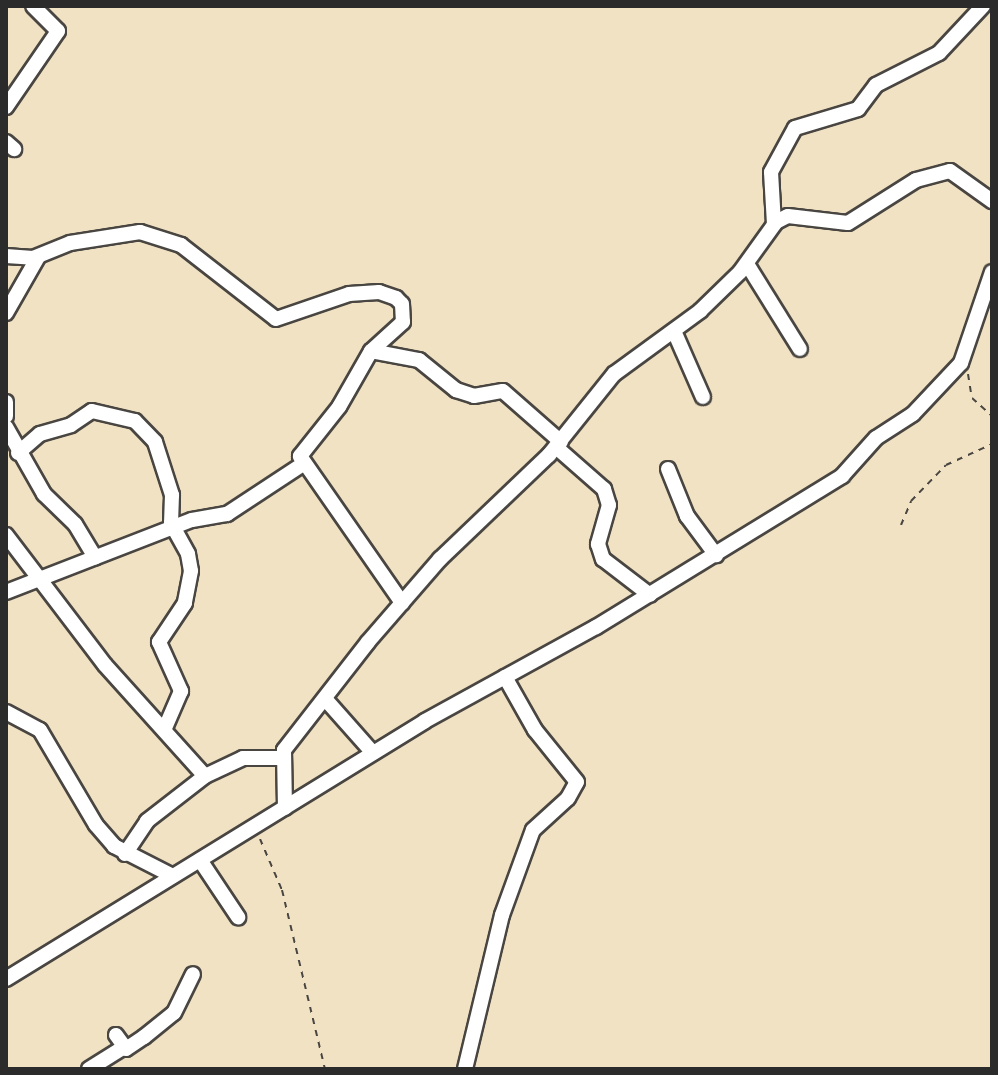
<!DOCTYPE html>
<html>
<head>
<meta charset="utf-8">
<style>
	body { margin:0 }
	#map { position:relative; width:998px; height:1075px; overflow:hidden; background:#f2e2c4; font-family:"Gochi Hand",sans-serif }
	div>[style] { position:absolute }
	.path>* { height:2px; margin-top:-1px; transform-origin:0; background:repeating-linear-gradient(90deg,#494642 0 6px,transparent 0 12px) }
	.roads { filter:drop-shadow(2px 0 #494642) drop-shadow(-2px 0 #494642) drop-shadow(0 2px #494642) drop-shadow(0 -2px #494642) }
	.minor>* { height:14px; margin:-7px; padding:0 7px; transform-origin:7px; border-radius:7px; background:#fff }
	span { translate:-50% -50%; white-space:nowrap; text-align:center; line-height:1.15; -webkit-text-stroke:6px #fcf5e5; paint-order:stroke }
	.frame { position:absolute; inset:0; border:8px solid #2b2b2b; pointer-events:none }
</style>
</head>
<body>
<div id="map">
	<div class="path">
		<div style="left:968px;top:374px;width:24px;rotate:81deg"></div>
		<div style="left:972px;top:398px;width:27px;rotate:42deg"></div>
		<div style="left:901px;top:525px;width:26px;rotate:-67deg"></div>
		<div style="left:911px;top:501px;width:50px;rotate:-45.8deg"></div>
		<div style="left:946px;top:465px;width:51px;rotate:-24.5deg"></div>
		<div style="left:260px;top:839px;width:56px;rotate:66.7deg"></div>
		<div style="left:282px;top:890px;width:184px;rotate:76.5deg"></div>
	</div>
	<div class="roads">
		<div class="minor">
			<div style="left:6px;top:107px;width:92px;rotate:-55.6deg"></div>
			<div style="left:58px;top:31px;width:35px;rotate:-135deg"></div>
			<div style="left:6px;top:142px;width:11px;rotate:41deg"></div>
			<div style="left:774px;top:224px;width:52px;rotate:-93.3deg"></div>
			<div style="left:771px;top:172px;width:50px;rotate:-61.4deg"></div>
			<div style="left:795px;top:128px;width:66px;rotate:-16.8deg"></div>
			<div style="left:858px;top:109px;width:30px;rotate:-53deg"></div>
			<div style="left:876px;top:85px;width:71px;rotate:-26.9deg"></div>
			<div style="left:939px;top:53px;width:64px;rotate:-46.9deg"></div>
			<div style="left:6px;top:256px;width:27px;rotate:4deg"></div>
			<div style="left:33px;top:258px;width:40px;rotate:-22deg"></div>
			<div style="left:70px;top:243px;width:71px;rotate:-8.9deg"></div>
			<div style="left:140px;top:232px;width:43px;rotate:17.6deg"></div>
			<div style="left:181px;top:245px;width:120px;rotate:37.9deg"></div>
			<div style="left:276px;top:319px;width:77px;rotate:-18.9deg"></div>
			<div style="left:349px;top:294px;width:30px;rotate:-4deg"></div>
			<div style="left:379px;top:292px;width:18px;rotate:19deg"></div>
			<div style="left:396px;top:298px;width:8px;rotate:45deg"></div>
			<div style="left:402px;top:304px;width:18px;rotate:87deg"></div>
			<div style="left:403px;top:322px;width:43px;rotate:137.8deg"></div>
			<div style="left:371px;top:351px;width:64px;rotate:119.7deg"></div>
			<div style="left:339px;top:407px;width:63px;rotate:128.5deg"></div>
			<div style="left:300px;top:456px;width:179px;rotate:55.2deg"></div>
			<div style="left:747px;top:264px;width:100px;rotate:58.1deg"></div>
			<div style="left:6px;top:313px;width:64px;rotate:-60.3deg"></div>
			<div style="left:674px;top:331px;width:72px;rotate:66.3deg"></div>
			<div style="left:371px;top:351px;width:49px;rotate:10.6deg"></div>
			<div style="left:419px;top:360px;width:48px;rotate:39deg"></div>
			<div style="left:456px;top:390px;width:19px;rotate:18deg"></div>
			<div style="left:474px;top:396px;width:29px;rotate:-10deg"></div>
			<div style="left:503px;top:391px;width:77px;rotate:41.3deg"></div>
			<div style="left:6px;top:402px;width:14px;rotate:90deg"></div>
			<div style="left:6px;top:427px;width:77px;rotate:60.4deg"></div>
			<div style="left:44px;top:494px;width:43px;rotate:44.1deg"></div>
			<div style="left:75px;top:524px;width:39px;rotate:59deg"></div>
			<div style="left:556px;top:447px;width:64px;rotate:41.2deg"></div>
			<div style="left:604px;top:489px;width:17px;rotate:73deg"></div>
			<div style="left:609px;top:505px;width:41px;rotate:105.8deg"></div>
			<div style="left:598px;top:544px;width:16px;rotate:72deg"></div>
			<div style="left:603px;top:559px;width:59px;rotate:37.5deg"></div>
			<div style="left:18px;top:453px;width:29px;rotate:-41deg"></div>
			<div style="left:40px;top:434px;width:32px;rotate:-16deg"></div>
			<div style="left:71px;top:425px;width:25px;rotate:-34deg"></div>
			<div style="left:92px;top:411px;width:44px;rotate:13.1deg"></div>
			<div style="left:135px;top:421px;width:29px;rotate:46deg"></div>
			<div style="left:155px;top:442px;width:56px;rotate:72.2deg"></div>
			<div style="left:172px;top:495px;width:28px;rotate:92deg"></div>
			<div style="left:171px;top:523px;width:35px;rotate:61deg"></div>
			<div style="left:188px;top:554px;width:17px;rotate:80deg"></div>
			<div style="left:191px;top:571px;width:33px;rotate:101deg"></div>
			<div style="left:185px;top:603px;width:47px;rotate:123.7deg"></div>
			<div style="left:159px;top:642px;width:54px;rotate:65.8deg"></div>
			<div style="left:181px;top:691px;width:40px;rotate:113.4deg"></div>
			<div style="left:668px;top:469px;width:51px;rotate:68deg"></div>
			<div style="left:687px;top:516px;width:49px;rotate:53.4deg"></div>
			<div style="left:6px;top:535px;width:163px;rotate:52.7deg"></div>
			<div style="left:105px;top:665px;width:149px;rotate:48deg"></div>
			<div style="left:6px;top:592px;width:199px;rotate:-21.2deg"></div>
			<div style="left:192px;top:520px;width:36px;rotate:-10deg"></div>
			<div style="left:227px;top:514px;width:91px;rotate:-33.3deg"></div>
			<div style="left:327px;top:701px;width:69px;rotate:48.5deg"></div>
			<div style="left:6px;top:712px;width:38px;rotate:28deg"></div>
			<div style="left:40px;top:730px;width:110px;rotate:59.5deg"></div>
			<div style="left:96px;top:825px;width:28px;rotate:49deg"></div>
			<div style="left:114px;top:846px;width:66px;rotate:27deg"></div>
			<div style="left:285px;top:808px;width:58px;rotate:-91deg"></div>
			<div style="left:284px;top:750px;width:137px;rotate:-52.1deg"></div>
			<div style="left:368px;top:642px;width:110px;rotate:-49.1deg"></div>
			<div style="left:440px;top:559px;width:151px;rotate:-43.7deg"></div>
			<div style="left:549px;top:455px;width:104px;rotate:-51.3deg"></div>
			<div style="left:614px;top:374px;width:107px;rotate:-36.2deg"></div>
			<div style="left:700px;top:311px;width:56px;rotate:-44.3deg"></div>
			<div style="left:740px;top:272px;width:62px;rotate:-54.2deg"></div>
			<div style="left:776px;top:222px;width:13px;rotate:-27deg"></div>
			<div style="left:788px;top:216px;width:60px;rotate:6.7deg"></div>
			<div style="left:848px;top:223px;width:80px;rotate:-32.3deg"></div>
			<div style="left:916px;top:180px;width:35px;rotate:-15deg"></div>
			<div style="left:950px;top:171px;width:52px;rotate:35.5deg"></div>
			<div style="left:125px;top:854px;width:40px;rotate:-56deg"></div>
			<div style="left:147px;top:821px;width:73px;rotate:-37.8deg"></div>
			<div style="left:205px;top:776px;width:42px;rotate:-25.3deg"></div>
			<div style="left:243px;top:758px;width:39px"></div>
			<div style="left:200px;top:860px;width:69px;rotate:56.3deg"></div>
			<div style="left:6px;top:979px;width:492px;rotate:-31.6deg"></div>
			<div style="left:425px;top:721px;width:195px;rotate:-28.8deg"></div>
			<div style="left:596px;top:627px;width:289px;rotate:-31.5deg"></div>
			<div style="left:842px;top:476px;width:51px;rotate:-48.2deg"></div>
			<div style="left:876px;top:438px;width:44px;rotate:-33deg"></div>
			<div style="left:913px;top:414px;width:70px;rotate:-46.7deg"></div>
			<div style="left:961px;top:363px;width:96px;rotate:-71.2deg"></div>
			<div style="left:116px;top:1035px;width:17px;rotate:54deg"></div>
			<div style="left:126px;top:1049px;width:22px;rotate:-34deg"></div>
			<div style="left:144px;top:1037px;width:38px;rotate:-39deg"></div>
			<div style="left:174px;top:1013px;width:43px;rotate:-64deg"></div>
			<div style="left:89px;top:1069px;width:40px;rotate:-32deg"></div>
			<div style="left:465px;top:1069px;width:158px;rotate:-76.5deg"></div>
			<div style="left:502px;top:915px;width:90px;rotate:-70deg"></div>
			<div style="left:533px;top:830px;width:47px;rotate:-42.4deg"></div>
			<div style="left:568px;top:798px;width:18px;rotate:-61deg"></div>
			<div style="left:577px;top:782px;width:67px;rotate:-128.9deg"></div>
			<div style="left:535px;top:730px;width:61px;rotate:-119.5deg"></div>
		</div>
	</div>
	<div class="frame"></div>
</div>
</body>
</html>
